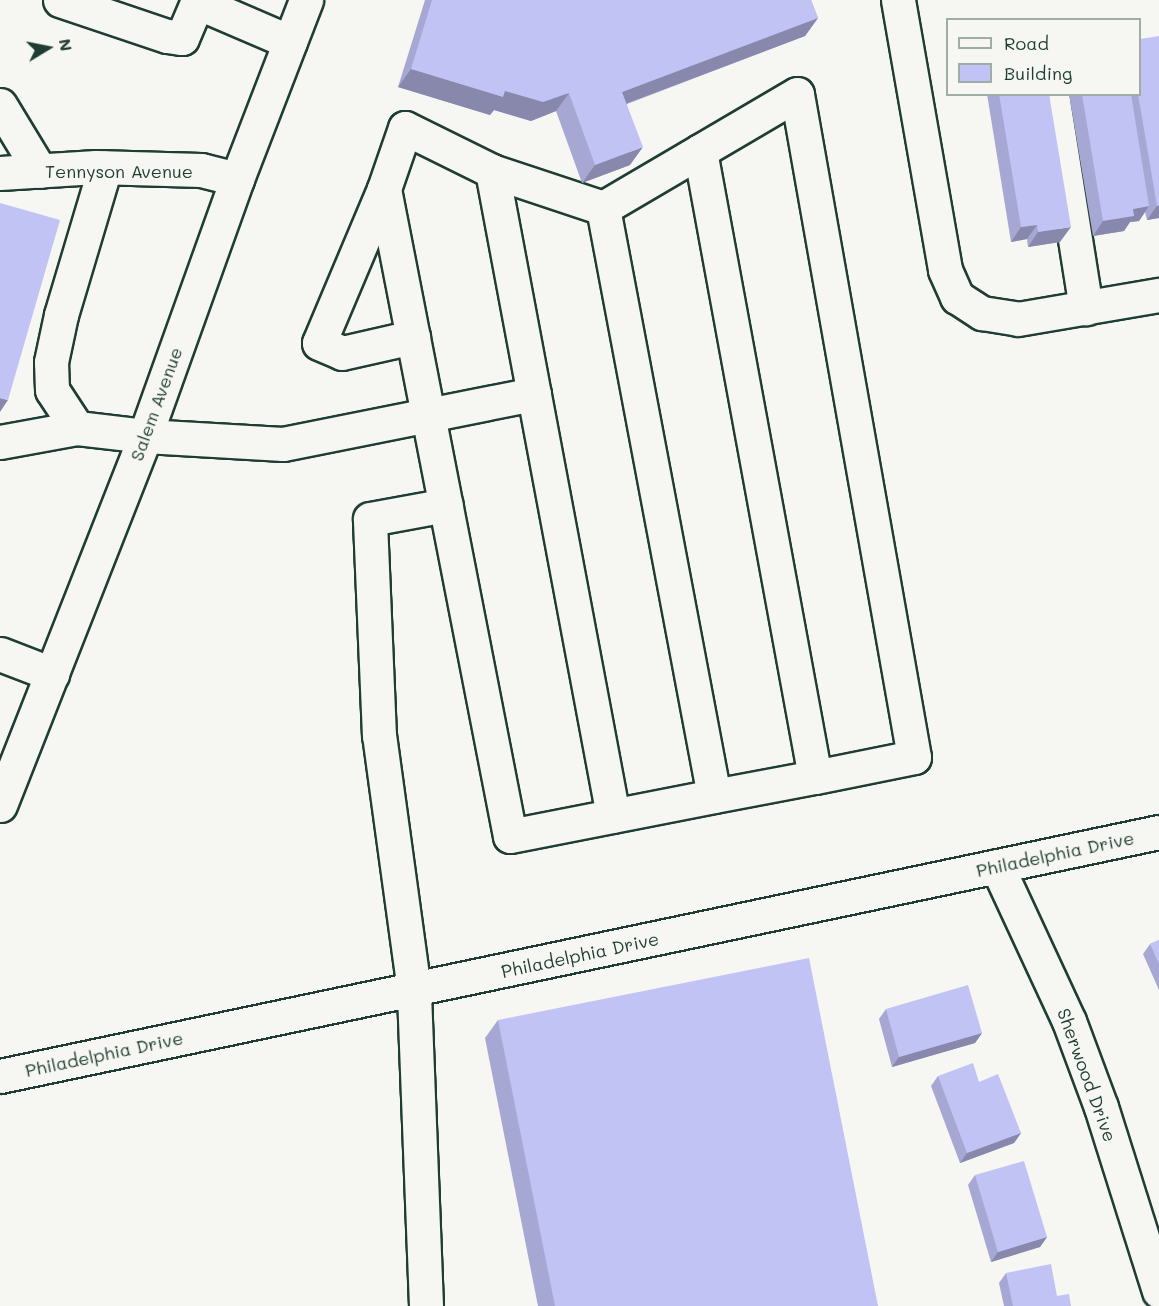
<!DOCTYPE html>
<html>
<head>
<meta charset="utf-8">
<style>
	body { margin:0 }
	#map { position:relative; width:1159px; height:1306px; overflow:hidden; background:#f6f6f2; font-family:Mali,sans-serif }
	div>[style] { position:absolute }
	.roads { filter:drop-shadow(2px 0 #1f3d34) drop-shadow(-2px 0 #1f3d34) drop-shadow(0 2px #1f3d34) drop-shadow(0 -2px #1f3d34) }
	.minor>* { height:33px; margin:-16.5px; padding:0 16.5px; transform-origin:16.5px; border-radius:16.5px; background:#f6f6f2 }
	.major>* { height:33px; margin:-16.5px; padding:0 16.5px; transform-origin:16.5px; border-radius:16.5px; background:#f6f6f2 }
	.wall>* { inset:0; background:#a6a8d3 }
	.shaded-wall>* { inset:0; background:#8788ac }
	.building>* { inset:0; background:#c1c3f5 }
	span { translate:-50% -50%; white-space:nowrap; text-align:center; line-height:1.15; -webkit-text-stroke:6px #f6f6f2; paint-order:stroke }
	.street-label { font-size:18px; color:#1f3d34 }
	.legend { position:absolute; left:946px; top:18px; width:195px; height:78px; box-sizing:border-box; background:#f6f6f2; border:2px solid #a0aca6; margin:0; padding:8px 10px; list-style:none; font-size:18px; color:#1f3d34 }
	.legend li { display:flex; align-items:center; gap:12px; height:30px }
	.legend b { width:30px; border:2px solid #a0aca6 }
	.north { position:absolute; left:18px; top:18px; width:60px; height:60px; -webkit-text-stroke:4px #f6f6f2; paint-order:stroke; rotate:80deg; font-size:16px; font-weight:700; line-height:24px; text-align:center; color:#1f3d34 }
	.north::after { content:''; display:block; margin:auto; width:21px; height:27px; background:#1f3d34; clip-path:polygon(50% 0,100% 100%,50% 72%,0 100%) }
</style>
</head>
<body>
<div id="map">
	<div class="roads">
		<div class="minor">
			<div style="left:60px;top:0;width:113px;rotate:18.6deg"></div>
			<div style="left:167px;top:36px;width:15px;rotate:8deg"></div>
			<div style="left:182px;top:38px;width:39px;rotate:-67deg"></div>
			<div style="left:197px;top:2px;width:101px;rotate:23.3deg"></div>
			<div style="left:898px;top:0;width:274px;rotate:80.1deg"></div>
			<div style="left:945px;top:270px;width:30px;rotate:66deg"></div>
			<div style="left:957px;top:297px;width:30px;rotate:33deg"></div>
			<div style="left:982px;top:313px;width:36px;rotate:9deg"></div>
			<div style="left:1018px;top:319px;width:143px;rotate:-9.7deg"></div>
			<div style="left:1052px;top:94px;width:217px;rotate:81deg"></div>
			<div style="left:0;top:105px;width:77px;rotate:58.8deg"></div>
			<div style="left:700px;top:151px;width:113px;rotate:149.6deg"></div>
			<div style="left:603px;top:208px;width:598px;rotate:79.31deg"></div>
			<div style="left:492px;top:171px;width:97px;rotate:-153.7deg"></div>
			<div style="left:405px;top:128px;width:65px;rotate:109deg"></div>
			<div style="left:384px;top:189px;width:659px;rotate:78.98deg"></div>
			<div style="left:510px;top:836px;width:208px;rotate:-11.1deg"></div>
			<div style="left:714px;top:796px;width:103px;rotate:-10.7deg"></div>
			<div style="left:815px;top:777px;width:101px;rotate:-11.4deg"></div>
			<div style="left:914px;top:757px;width:673px;rotate:-100.01deg"></div>
			<div style="left:797px;top:94px;width:113px;rotate:149.6deg"></div>
			<div style="left:700px;top:151px;width:636px;rotate:79.59deg"></div>
			<div style="left:0;top:173px;width:96px;rotate:-3.6deg"></div>
			<div style="left:96px;top:167px;width:105px;rotate:1.6deg"></div>
			<div style="left:201px;top:170px;width:37px;rotate:14deg"></div>
			<div style="left:384px;top:189px;width:167px;rotate:112.9deg"></div>
			<div style="left:319px;top:343px;width:25px;rotate:23deg"></div>
			<div style="left:342px;top:353px;width:73px;rotate:-12.7deg"></div>
			<div style="left:603px;top:208px;width:117px;rotate:-161.6deg"></div>
			<div style="left:492px;top:171px;width:656px;rotate:79.37deg"></div>
			<div style="left:77px;top:428px;width:45px;rotate:-123.3deg"></div>
			<div style="left:52px;top:390px;width:28px;rotate:-92deg"></div>
			<div style="left:51px;top:362px;width:48px;rotate:-78deg"></div>
			<div style="left:61px;top:315px;width:154px;rotate:-73.4deg"></div>
			<div style="left:0;top:442px;width:78px;rotate:-10.3deg"></div>
			<div style="left:77px;top:428px;width:68px;rotate:6.7deg"></div>
			<div style="left:145px;top:436px;width:138px;rotate:3.3deg"></div>
			<div style="left:283px;top:444px;width:256px;rotate:-11.3deg"></div>
			<div style="left:0;top:654px;width:56px;rotate:21deg"></div>
			<div style="left:997px;top:866px;width:171px;rotate:65.1deg"></div>
			<div style="left:1069px;top:1021px;width:92px;rotate:69.6deg"></div>
			<div style="left:1101px;top:1107px;width:193px;rotate:72.5deg"></div>
			<div style="left:426px;top:1306px;width:316px;rotate:-92.2deg"></div>
			<div style="left:414px;top:990px;width:256px;rotate:-97.8deg"></div>
			<div style="left:379px;top:736px;width:217px;rotate:-92.4deg"></div>
			<div style="left:370px;top:519px;width:77px;rotate:-10.4deg"></div>
		</div>
		<div class="major">
			<div style="left:0;top:805px;width:396px;rotate:-68.5deg"></div>
			<div style="left:145px;top:436px;width:273px;rotate:-70.3deg"></div>
			<div style="left:237px;top:179px;width:192px;rotate:-68.9deg"></div>
			<div style="left:0;top:1076px;width:1184px;rotate:-11.89deg"></div>
		</div>
	</div>
	<div class="wall">
		<div style="clip-path:polygon(425px 0,811px 0,818px 18px,805px 36px,627px 104px,630px 165px,582px 183px,556px 111px,531px 121px,494px 110px,490px 115px,398px 87px)"></div>
		<div style="clip-path:polygon(1159px 36px,1159px 218px,1147px 220px,1145px 212px,1139px 221px,1130px 222px,1124px 231px,1093px 236px,1069px 94px,1140px 94px)"></div>
		<div style="clip-path:polygon(987px 94px,1049px 94px,1060px 242px,1028px 247px,1027px 239px,1011px 242px)"></div>
		<div style="clip-path:polygon(1159px 940px,1159px 990px,1143px 954px,1150px 944px)"></div>
		<div style="clip-path:polygon(886px 1009px,982px 1033px,975px 1043px,892px 1067px,879px 1019px)"></div>
		<div style="clip-path:polygon(498px 1020px,878px 1306px,538px 1306px,485px 1038px)"></div>
		<div style="clip-path:polygon(938px 1076px,979px 1082px,1021px 1133px,1014px 1143px,960px 1163px,931px 1086px)"></div>
		<div style="clip-path:polygon(975px 1175px,1047px 1237px,1040px 1247px,991px 1262px,968px 1185px)"></div>
		<div style="clip-path:polygon(1006px 1273px,1057px 1296px,1071px 1306px,1004px 1306px,999px 1283px)"></div>
	</div>
	<div class="shaded-wall">
		<div style="clip-path:polygon(818px 18px,805px 36px,609px 110px,622px 92px)"></div>
		<div style="clip-path:polygon(411px 69px,505px 91px,569px 93px,556px 111px,531px 121px,494px 110px,490px 115px,398px 87px)"></div>
		<div style="clip-path:polygon(643px 147px,630px 165px,582px 183px,595px 165px)"></div>
		<div style="clip-path:polygon(1159px 205px,1159px 218px,1147px 220px,1157px 206px)"></div>
		<div style="clip-path:polygon(1149px 206px,1139px 221px,1130px 222px,1124px 231px,1093px 236px,1103px 221px,1133px 209px)"></div>
		<div style="clip-path:polygon(1037px 225px,1027px 239px,1011px 242px,1021px 227px)"></div>
		<div style="clip-path:polygon(1071px 227px,1060px 242px,1028px 247px,1038px 232px)"></div>
		<div style="clip-path:polygon(0 398px,8px 400px,0 412px)"></div>
		<div style="clip-path:polygon(982px 1033px,975px 1043px,892px 1067px,899px 1057px)"></div>
		<div style="clip-path:polygon(1021px 1133px,1014px 1143px,960px 1163px,967px 1153px)"></div>
		<div style="clip-path:polygon(1047px 1237px,1040px 1247px,991px 1262px,998px 1252px)"></div>
	</div>
	<div class="building">
		<div style="clip-path:polygon(432px 0,811px 0,818px 18px,622px 92px,643px 147px,595px 165px,569px 93px,543px 102px,505px 91px,503px 97px,411px 69px)"></div>
		<div style="clip-path:polygon(1159px 36px,1159px 205px,1157px 206px,1138px 94px,1140px 94px,1140px 39px)"></div>
		<div style="clip-path:polygon(999px 94px,1049px 94px,1071px 227px,1038px 232px,1037px 225px,1021px 227px)"></div>
		<div style="clip-path:polygon(1082px 94px,1131px 94px,1149px 206px,1133px 209px,1134px 216px,1103px 221px)"></div>
		<div style="clip-path:polygon(0 203px,60px 220px,8px 400px,0 398px)"></div>
		<div style="clip-path:polygon(1159px 940px,1159px 964px,1150px 944px)"></div>
		<div style="clip-path:polygon(809px 958px,878px 1306px,555px 1306px,498px 1020px)"></div>
		<div style="clip-path:polygon(968px 985px,982px 1033px,899px 1057px,886px 1009px)"></div>
		<div style="clip-path:polygon(973px 1063px,979px 1082px,998px 1074px,1021px 1133px,967px 1153px,938px 1076px)"></div>
		<div style="clip-path:polygon(1024px 1161px,1047px 1237px,998px 1252px,975px 1175px)"></div>
		<div style="clip-path:polygon(1051px 1264px,1057px 1296px,1069px 1294px,1071px 1306px,1013px 1306px,1006px 1273px)"></div>
	</div>
	<div class="street-label">
		<span style="left:119px;top:171px">Tennyson Avenue</span>
		<span style="left:156px;top:404px;rotate:-70deg">Salem Avenue</span>
		<span style="left:1055px;top:854px;rotate:-12deg">Philadelphia Drive</span>
		<span style="left:580px;top:955px;rotate:-12deg">Philadelphia Drive</span>
		<span style="left:104px;top:1054px;rotate:-12deg">Philadelphia Drive</span>
		<span style="left:1087px;top:1075px;rotate:70deg">Sherwood Drive</span>
	</div>
	<ul class="legend">
	<li><b style="height:8px;background:#f6f6f2"></b>Road</li>
	<li><b style="height:16px;background:#c1c3f5"></b>Building</li>
	</ul>
	<div class="north">N</div>
</div>
</body>
</html>
